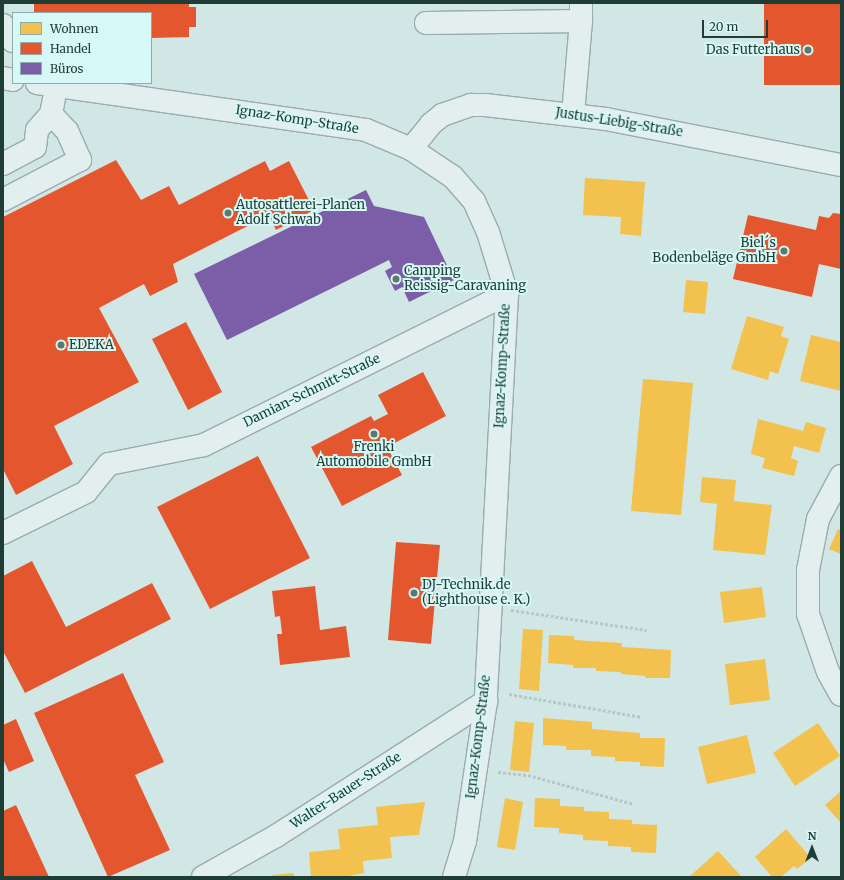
<!DOCTYPE html>
<html>
<head>
<meta charset="utf-8">
<style>
	body { margin:0 }
	#map { position:relative; width:844px; height:880px; overflow:hidden; background:#d0e7e6; font-family:Merriweather,serif }
	div>[style] { position:absolute }
	.homes>* { inset:0; background:#f2c14e }
	.shops>* { inset:0; background:#e4572e }
	.offices>* { inset:0; background:#7b5ea7 }
	.path>* { height:2.5px; margin-top:-1.25px; transform-origin:0; background:repeating-linear-gradient(90deg,#b8c8c6 0 3px,transparent 0 5px) }
	.roads { filter:drop-shadow(1px 0 #98adaa) drop-shadow(-1px 0 #98adaa) drop-shadow(0 1px #98adaa) drop-shadow(0 -1px #98adaa) }
	.minor>* { height:22px; margin:-11px; padding:0 11px; transform-origin:11px; border-radius:11px; background:#e2efee }
	.dots>* { width:11px; height:11px; translate:-50% -50%; box-sizing:border-box; border:2px solid #d6f8f6; border-radius:50% }
	span { translate:-50% -50%; white-space:nowrap; text-align:center; line-height:1.15; -webkit-text-stroke:4px #d6f8f6; paint-order:stroke }
	.poi-label { font-size:13px; color:#1f3d35 }
	.right { translate:-100% -50%; text-align:right }
	.left { translate:0 -50%; text-align:left }
	.street-label { font-size:13px; color:#1f3d35 }
	.frame { position:absolute; inset:0; border:4px solid #1f3d35; pointer-events:none }
	.legend { position:absolute; left:12px; top:12px; width:140px; height:72px; box-sizing:border-box; background:#d6f8f6; border:1px solid #8dada9; margin:0; padding:5px 7px; list-style:none; font-size:12px; color:#1f3d35 }
	.legend li { display:flex; align-items:center; gap:8px; height:20px }
	.legend b { width:20px; border:1px solid #8dada9 }
	.north { position:absolute; left:792px; top:828px; width:40px; height:40px; -webkit-text-stroke:3px #d6f8f6; paint-order:stroke; rotate:0deg; font-size:11px; font-weight:700; line-height:16px; text-align:center; color:#1f3d35 }
	.north::after { content:''; display:block; margin:auto; width:14px; height:18px; background:#1f3d35; clip-path:polygon(50% 0,100% 100%,50% 72%,0 100%) }
	.scale { position:absolute; left:702px; top:20px; width:66px; height:18px; box-sizing:border-box; border:2px solid #1f3d35; border-top:0; padding-left:5px; font-size:12px; line-height:14px; white-space:nowrap; color:#1f3d35; -webkit-text-stroke:3px #d6f8f6; paint-order:stroke }
</style>
</head>
<body>
<div id="map">
	<div class="homes">
		<div style="clip-path:polygon(585px 178px,645px 182px,641px 236px,620px 234px,621px 217px,583px 215px)"></div>
		<div style="clip-path:polygon(686px 280px,708px 282px,705px 314px,683px 312px)"></div>
		<div style="clip-path:polygon(747px 316px,784px 327px,781px 336px,789px 339px,778px 374px,770px 371px,768px 380px,731px 369px)"></div>
		<div style="clip-path:polygon(811px 335px,841px 342px,841px 391px,800px 381px)"></div>
		<div style="clip-path:polygon(643px 379px,693px 383px,681px 515px,631px 511px)"></div>
		<div style="clip-path:polygon(758px 419px,803px 431px,806px 422px,826px 428px,819px 453px,794px 446px,791px 458px,798px 461px,794px 476px,762px 468px,765px 458px,751px 454px)"></div>
		<div style="clip-path:polygon(702px 477px,736px 480px,734px 501px,772px 505px,765px 555px,713px 550px,717px 504px,700px 502px)"></div>
		<div style="clip-path:polygon(838px 529px,841px 531px,841px 554px,829px 549px)"></div>
		<div style="clip-path:polygon(762px 587px,766px 617px,724px 623px,720px 592px)"></div>
		<div style="clip-path:polygon(523px 629px,543px 630px,539px 691px,519px 689px)"></div>
		<div style="clip-path:polygon(549px 635px,574px 636px,574px 640px,622px 643px,622px 647px,671px 650px,670px 678px,645px 678px,645px 676px,621px 674px,621px 672px,596px 671px,596px 668px,573px 668px,573px 665px,548px 663px)"></div>
		<div style="clip-path:polygon(765px 659px,770px 700px,730px 705px,725px 664px)"></div>
		<div style="clip-path:polygon(543px 718px,592px 722px,592px 729px,640px 733px,640px 738px,665px 738px,664px 767px,640px 766px,640px 762px,615px 761px,615px 757px,591px 756px,591px 750px,566px 750px,566px 746px,543px 745px)"></div>
		<div style="clip-path:polygon(515px 721px,534px 723px,529px 772px,510px 770px)"></div>
		<div style="clip-path:polygon(818px 723px,840px 756px,795px 786px,773px 753px)"></div>
		<div style="clip-path:polygon(747px 735px,756px 773px,707px 784px,698px 747px)"></div>
		<div style="clip-path:polygon(841px 791px,841px 823px,825px 805px)"></div>
		<div style="clip-path:polygon(505px 798px,523px 802px,515px 850px,497px 847px)"></div>
		<div style="clip-path:polygon(535px 798px,560px 799px,560px 806px,584px 807px,584px 811px,609px 812px,609px 819px,632px 820px,632px 824px,657px 825px,656px 853px,631px 852px,631px 847px,608px 846px,608px 841px,583px 840px,583px 835px,559px 833px,559px 828px,534px 827px)"></div>
		<div style="clip-path:polygon(425px 802px,419px 835px,390px 837px,392px 858px,363px 861px,364px 873px,344px 877px,311px 877px,309px 852px,340px 849px,338px 829px,378px 825px,376px 807px)"></div>
		<div style="clip-path:polygon(786px 829px,811px 858px,797px 869px,794px 866px,781px 877px,772px 877px,755px 857px)"></div>
		<div style="clip-path:polygon(718px 851px,742px 877px,689px 877px)"></div>
		<div style="clip-path:polygon(294px 873px,294px 877px,272px 877px,272px 875px)"></div>
	</div>
	<div class="shops">
		<div style="clip-path:polygon(34px 3px,189px 3px,189px 7px,196px 7px,196px 27px,189px 27px,189px 37px,151px 38px,151px 13px,34px 13px)"></div>
		<div style="clip-path:polygon(764px 3px,841px 3px,841px 85px,764px 85px)"></div>
		<div style="clip-path:polygon(116px 160px,141px 200px,169px 186px,179px 205px,265px 161px,270px 171px,289px 161px,314px 210px,276px 230px,269px 215px,173px 264px,178px 282px,150px 296px,144px 284px,99px 308px,139px 382px,54px 426px,73px 464px,16px 495px,3px 469px,3px 217px)"></div>
		<div style="clip-path:polygon(833px 213px,841px 214px,841px 269px,819px 264px,812px 297px,733px 279px,748px 215px,816px 230px,819px 216px,829px 218px)"></div>
		<div style="clip-path:polygon(186px 322px,222px 392px,188px 410px,152px 339px)"></div>
		<div style="clip-path:polygon(423px 372px,446px 416px,387px 447px,402px 475px,342px 506px,311px 447px,371px 416px,374px 421px,388px 414px,378px 395px)"></div>
		<div style="clip-path:polygon(258px 456px,310px 558px,210px 609px,157px 507px)"></div>
		<div style="clip-path:polygon(396px 542px,440px 545px,431px 644px,388px 640px)"></div>
		<div style="clip-path:polygon(32px 561px,66px 627px,152px 583px,171px 619px,25px 693px,3px 651px,3px 576px)"></div>
		<div style="clip-path:polygon(315px 586px,320px 630px,346px 626px,350px 657px,280px 665px,277px 634px,282px 634px,280px 616px,275px 617px,272px 591px)"></div>
		<div style="clip-path:polygon(123px 673px,164px 762px,135px 775px,170px 850px,108px 877px,34px 713px)"></div>
		<div style="clip-path:polygon(16px 719px,34px 761px,9px 772px,3px 759px,3px 725px)"></div>
		<div style="clip-path:polygon(16px 805px,49px 877px,3px 877px,3px 811px)"></div>
	</div>
	<div class="offices">
		<div style="clip-path:polygon(366px 190px,374px 206px,424px 217px,454px 280px,409px 302px,402px 287px,395px 291px,385px 271px,392px 267px,389px 260px,227px 340px,194px 274px)"></div>
	</div>
	<div class="path">
		<div style="left:511px;top:610px;width:137px;rotate:8.4deg"></div>
		<div style="left:509px;top:694px;width:135px;rotate:9.8deg"></div>
		<div style="left:498px;top:772px;width:30px;rotate:6deg"></div>
		<div style="left:528px;top:775px;width:110px;rotate:15.3deg"></div>
	</div>
	<div class="roads">
		<div class="minor">
			<div style="left:581px;top:3px;width:18px;rotate:90deg"></div>
			<div style="left:426px;top:23px;width:155px;rotate:-0.7deg"></div>
			<div style="left:581px;top:21px;width:94px;rotate:94.9deg"></div>
			<div style="left:3px;top:25px;width:19px;rotate:58deg"></div>
			<div style="left:3px;top:78px;width:10px;rotate:11deg"></div>
			<div style="left:37px;top:83px;width:332px;rotate:8.1deg"></div>
			<div style="left:366px;top:130px;width:49px;rotate:22.9deg"></div>
			<div style="left:411px;top:149px;width:50px;rotate:33.7deg"></div>
			<div style="left:453px;top:177px;width:32px;rotate:49deg"></div>
			<div style="left:474px;top:201px;width:34px;rotate:66deg"></div>
			<div style="left:488px;top:232px;width:65px;rotate:73deg"></div>
			<div style="left:507px;top:294px;width:408px;rotate:93deg"></div>
			<div style="left:486px;top:701px;width:142px;rotate:98.5deg"></div>
			<div style="left:465px;top:841px;width:38px;rotate:107deg"></div>
			<div style="left:411px;top:149px;width:32px;rotate:-51deg"></div>
			<div style="left:431px;top:124px;width:14px;rotate:-39deg"></div>
			<div style="left:442px;top:115px;width:31px;rotate:-19deg"></div>
			<div style="left:471px;top:105px;width:14px"></div>
			<div style="left:485px;top:105px;width:122px;rotate:6.6deg"></div>
			<div style="left:606px;top:119px;width:239px;rotate:11.1deg"></div>
			<div style="left:3px;top:164px;width:36px;rotate:-28deg"></div>
			<div style="left:35px;top:147px;width:17px;rotate:-83deg"></div>
			<div style="left:37px;top:130px;width:21px;rotate:-49deg"></div>
			<div style="left:51px;top:114px;width:15px;rotate:-79deg"></div>
			<div style="left:3px;top:200px;width:87px;rotate:-27.5deg"></div>
			<div style="left:80px;top:160px;width:32px;rotate:-114deg"></div>
			<div style="left:67px;top:131px;width:23px;rotate:-133deg"></div>
			<div style="left:841px;top:476px;width:49px;rotate:118.1deg"></div>
			<div style="left:818px;top:519px;width:52px;rotate:101.1deg"></div>
			<div style="left:808px;top:570px;width:44px;rotate:90deg"></div>
			<div style="left:808px;top:614px;width:61px;rotate:71deg"></div>
			<div style="left:828px;top:672px;width:26px;rotate:61deg"></div>
			<div style="left:3px;top:533px;width:93px;rotate:-26.3deg"></div>
			<div style="left:86px;top:492px;width:36px;rotate:-51deg"></div>
			<div style="left:109px;top:464px;width:97px;rotate:-11.3deg"></div>
			<div style="left:204px;top:445px;width:339px;rotate:-26.5deg"></div>
			<div style="left:203px;top:877px;width:84px;rotate:-29.3deg"></div>
			<div style="left:276px;top:836px;width:250px;rotate:-32.7deg"></div>
		</div>
	</div>
	<div class="dots">
		<div style="left:808px;top:50px;background:#5d7873"></div>
		<div style="left:228px;top:213px;background:#5d7873"></div>
		<div style="left:784px;top:251px;background:#5d7873"></div>
		<div style="left:396px;top:279px;background:#5d7873"></div>
		<div style="left:61px;top:345px;background:#5d7873"></div>
		<div style="left:374px;top:434px;background:#5d7873"></div>
		<div style="left:414px;top:593px;background:#5d7873"></div>
	</div>
	<div class="poi-label">
		<span class="right" style="left:800px;top:50px">Das Futterhaus</span>
		<span class="left" style="left:236px;top:213px">Autosattlerei-Planen<br>Adolf Schwab</span>
		<span class="right" style="left:776px;top:251px">Biel´s<br>Bodenbeläge GmbH</span>
		<span class="left" style="left:404px;top:279px">Camping<br>Reissig-Caravaning</span>
		<span class="left" style="left:69px;top:345px">EDEKA</span>
		<span style="left:374px;top:455px">Frenki<br>Automobile GmbH</span>
		<span class="left" style="left:422px;top:593px">DJ-Technik.de<br>(Lighthouse e. K.)</span>
	</div>
	<div class="street-label">
		<span style="left:297px;top:120px;rotate:9deg">Ignaz-Komp-Straße</span>
		<span style="left:619px;top:123px;rotate:9deg">Justus-Liebig-Straße</span>
		<span style="left:503px;top:366px;rotate:-87deg">Ignaz-Komp-Straße</span>
		<span style="left:312px;top:391px;rotate:-26deg">Damian-Schmitt-Straße</span>
		<span style="left:479px;top:737px;rotate:-83deg">Ignaz-Komp-Straße</span>
		<span style="left:346px;top:791px;rotate:-33deg">Walter-Bauer-Straße</span>
	</div>
	<div class="frame"></div>
	<ul class="legend">
	<li><b style="height:11px;background:#f2c14e"></b>Wohnen</li>
	<li><b style="height:11px;background:#e4572e"></b>Handel</li>
	<li><b style="height:11px;background:#7b5ea7"></b>Büros</li>
	</ul>
	<div class="north">N</div>
	<div class="scale">20 m</div>
</div>
</body>
</html>
